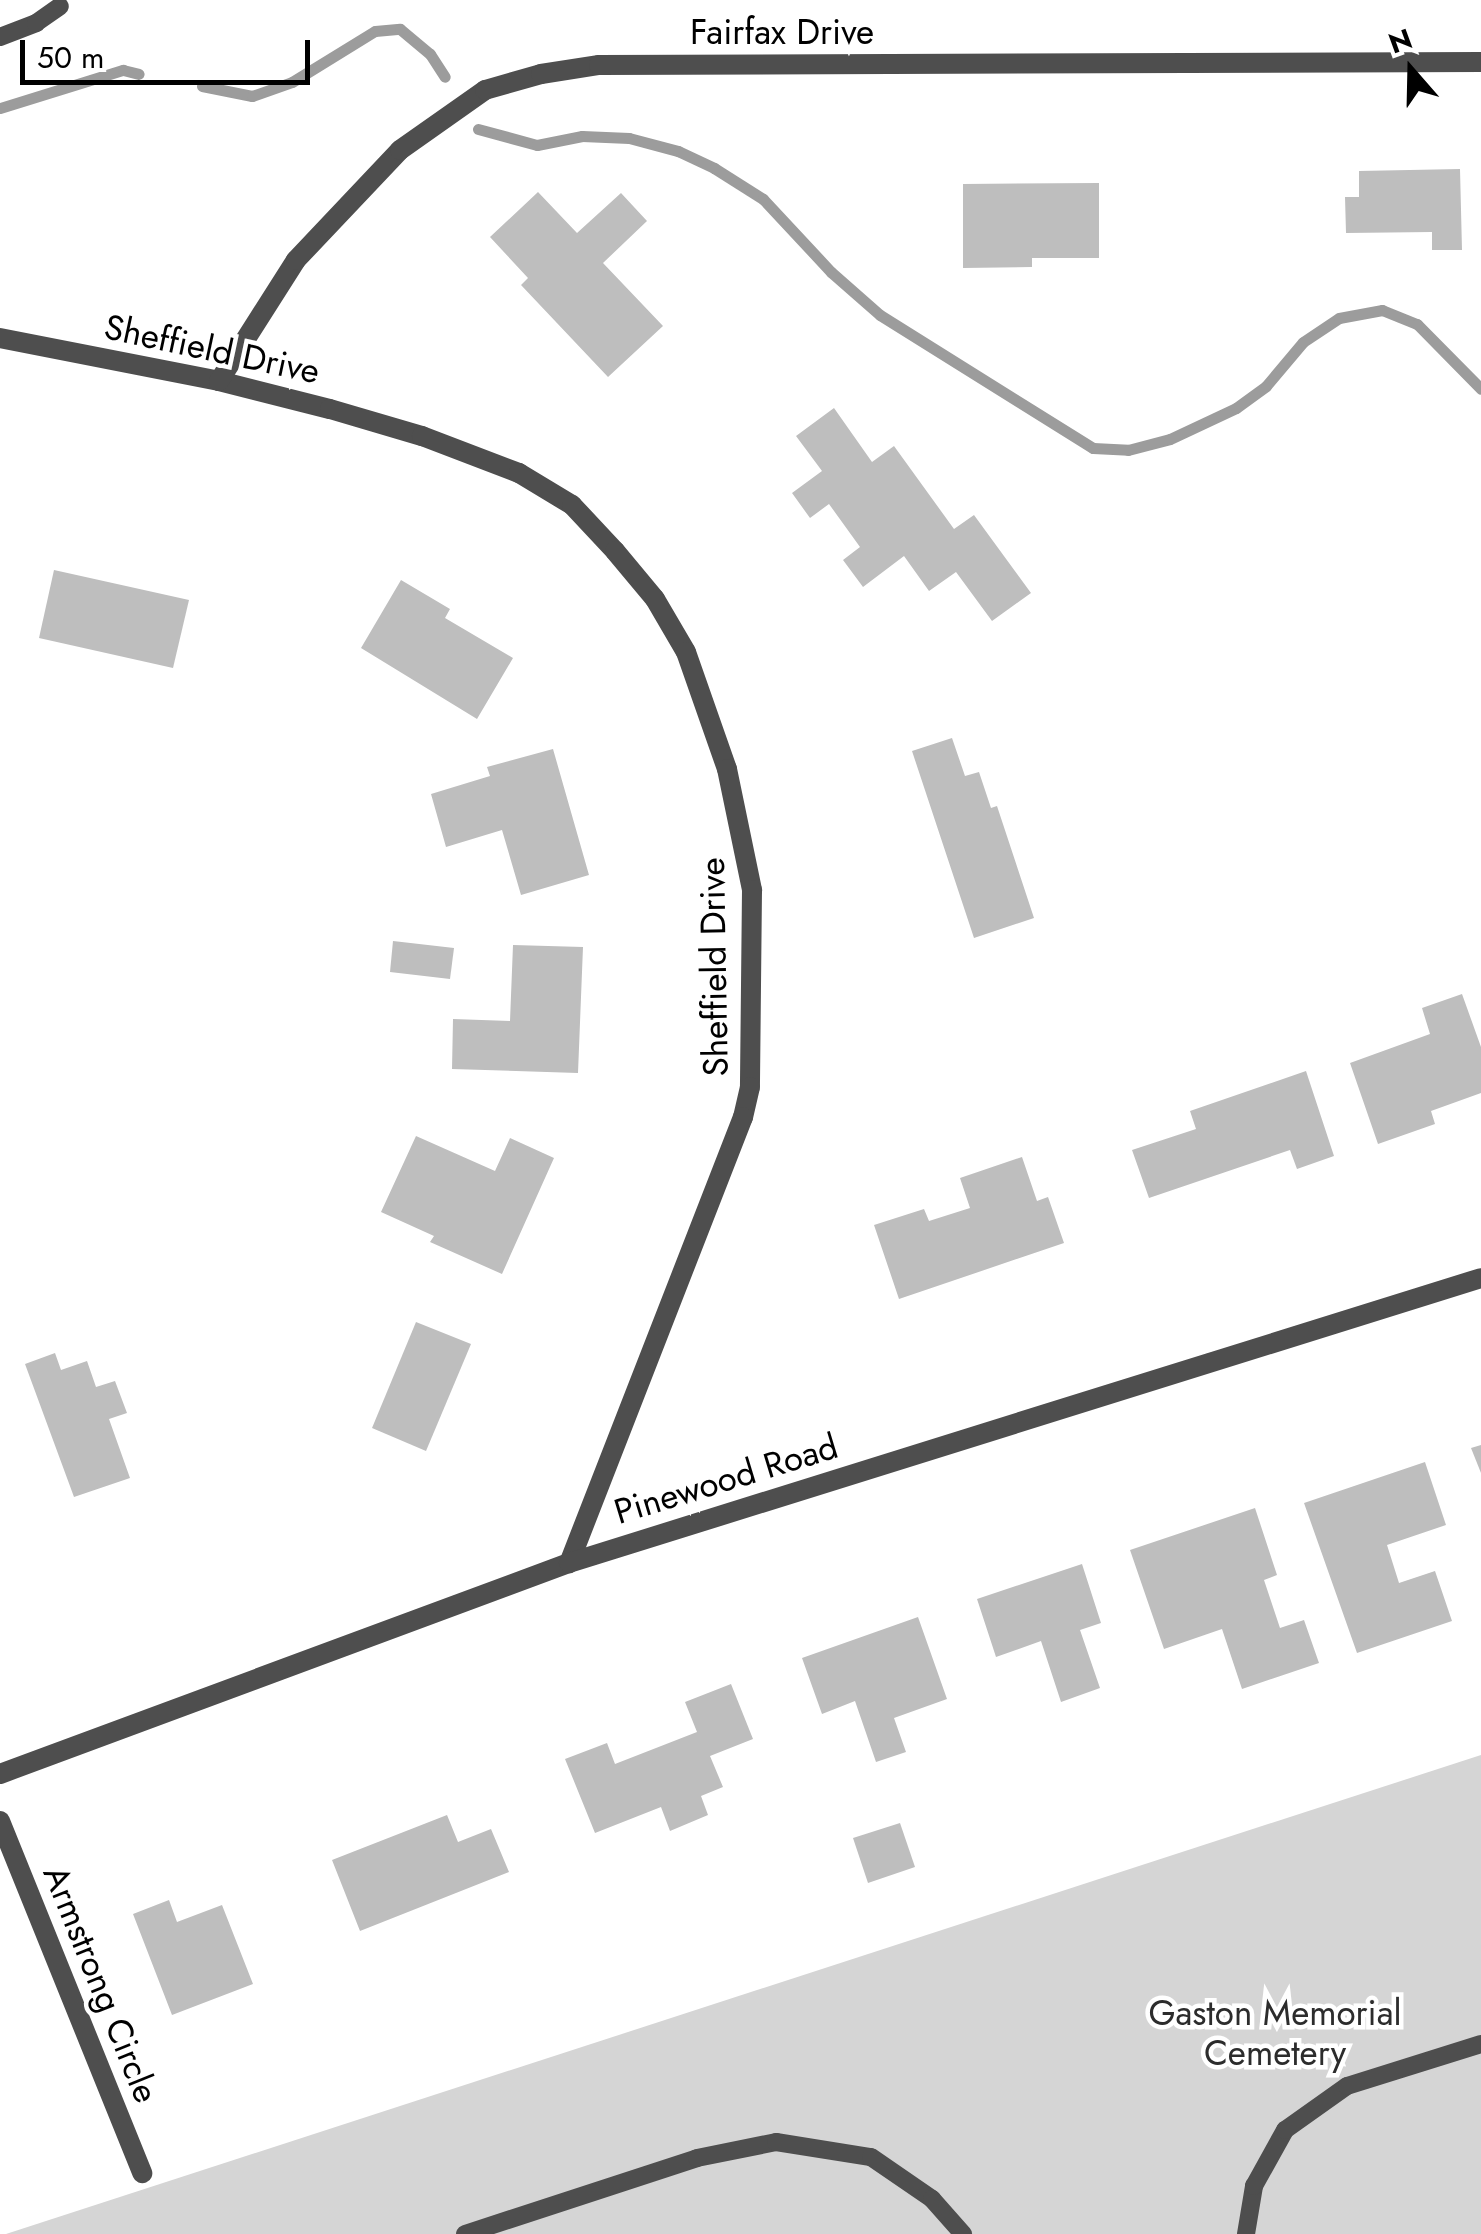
<!DOCTYPE html>
<html>
<head>
<meta charset="utf-8">
<style>
	body { margin:0 }
	#map { position:relative; width:1481px; height:2234px; overflow:hidden; background:#fff; font-family:Jost,sans-serif }
	div>[style] { position:absolute }
	.green>* { inset:0; background:#d5d5d5 }
	.stream>* { height:11px; margin:-5.5px; padding:0 5.5px; transform-origin:5.5px; border-radius:5.5px; background:#9c9c9c }
	.building>* { inset:0; background:#bebebe }
	.service>* { height:18px; margin:-9px; padding:0 9px; transform-origin:9px; border-radius:9px; background:#4e4e4e }
	.minor>* { height:20px; margin:-10px; padding:0 10px; transform-origin:10px; border-radius:10px; background:#4e4e4e }
	span { translate:-50% -50%; white-space:nowrap; text-align:center; line-height:1.15; -webkit-text-stroke:9px #fff; paint-order:stroke }
	.street-label { font-size:35px; color:#000 }
	.park-label { font-size:35px; color:#2c2c2c }
	.north { position:absolute; left:1361px; top:20px; width:100px; height:100px; -webkit-text-stroke:8px #fff; paint-order:stroke; rotate:340deg; font-size:28px; font-weight:700; line-height:40px; text-align:center; color:#000 }
	.north::after { content:''; display:block; margin:auto; width:35px; height:45px; background:#000; clip-path:polygon(50% 0,100% 100%,50% 72%,0 100%) }
	.scale { position:absolute; left:20px; top:40px; width:290px; height:45px; box-sizing:border-box; border:5px solid #000; border-top:0; padding-left:12px; font-size:30px; line-height:35px; white-space:nowrap; color:#000; -webkit-text-stroke:8px #fff; paint-order:stroke }
</style>
</head>
<body>
<div id="map">
	<div class="green">
		<div style="clip-path:polygon(1481px 1755px,1481px 2234px,6px 2234px)"></div>
	</div>
	<div class="stream">
		<div style="left:202px;top:86px;width:51px;rotate:11.3deg"></div>
		<div style="left:252px;top:96px;width:42px;rotate:-19.3deg"></div>
		<div style="left:292px;top:82px;width:97px;rotate:-31.6deg"></div>
		<div style="left:375px;top:31px;width:25px;rotate:-5deg"></div>
		<div style="left:400px;top:29px;width:39px;rotate:40deg"></div>
		<div style="left:430px;top:54px;width:27px;rotate:57deg"></div>
		<div style="left:0;top:108px;width:129px;rotate:-17.2deg"></div>
		<div style="left:123px;top:70px;width:16px;rotate:14deg"></div>
		<div style="left:478px;top:129px;width:61px;rotate:15.2deg"></div>
		<div style="left:537px;top:145px;width:46px;rotate:-11.3deg"></div>
		<div style="left:582px;top:136px;width:47px;rotate:2.4deg"></div>
		<div style="left:629px;top:138px;width:51px;rotate:14.9deg"></div>
		<div style="left:678px;top:151px;width:40px;rotate:25deg"></div>
		<div style="left:714px;top:168px;width:58px;rotate:32.3deg"></div>
		<div style="left:763px;top:199px;width:100px;rotate:47deg"></div>
		<div style="left:831px;top:272px;width:65px;rotate:41.3deg"></div>
		<div style="left:880px;top:315px;width:251px;rotate:32deg"></div>
		<div style="left:1093px;top:448px;width:35px;rotate:3deg"></div>
		<div style="left:1128px;top:450px;width:43px;rotate:-14.7deg"></div>
		<div style="left:1170px;top:439px;width:73px;rotate:-25.2deg"></div>
		<div style="left:1236px;top:408px;width:37px;rotate:-36deg"></div>
		<div style="left:1266px;top:386px;width:57px;rotate:-49.9deg"></div>
		<div style="left:1303px;top:342px;width:43px;rotate:-33.7deg"></div>
		<div style="left:1339px;top:318px;width:44px;rotate:-10.5deg"></div>
		<div style="left:1382px;top:310px;width:38px;rotate:22deg"></div>
		<div style="left:1417px;top:324px;width:91px;rotate:45.4deg"></div>
	</div>
	<div class="building">
		<div style="clip-path:polygon(1460px 169px,1462px 250px,1432px 250px,1432px 232px,1346px 233px,1345px 197px,1359px 197px,1359px 171px)"></div>
		<div style="clip-path:polygon(1099px 183px,1099px 258px,1032px 258px,1032px 267px,963px 268px,963px 184px)"></div>
		<div style="clip-path:polygon(538px 192px,577px 233px,621px 193px,647px 221px,603px 263px,663px 326px,608px 377px,521px 285px,528px 278px,490px 237px)"></div>
		<div style="clip-path:polygon(834px 408px,872px 462px,894px 446px,954px 529px,974px 515px,1031px 593px,992px 621px,956px 572px,929px 591px,904px 556px,863px 587px,843px 560px,860px 547px,829px 504px,810px 518px,792px 493px,822px 471px,796px 436px)"></div>
		<div style="clip-path:polygon(54px 570px,189px 600px,173px 668px,39px 638px)"></div>
		<div style="clip-path:polygon(401px 580px,450px 609px,445px 618px,513px 658px,477px 719px,361px 648px)"></div>
		<div style="clip-path:polygon(952px 738px,965px 776px,979px 772px,991px 808px,997px 806px,1034px 918px,974px 938px,912px 751px)"></div>
		<div style="clip-path:polygon(553px 749px,589px 875px,521px 895px,502px 830px,446px 847px,431px 794px,490px 776px,487px 767px)"></div>
		<div style="clip-path:polygon(393px 941px,454px 948px,450px 979px,390px 972px)"></div>
		<div style="clip-path:polygon(513px 945px,583px 947px,578px 1073px,452px 1069px,453px 1019px,510px 1021px)"></div>
		<div style="clip-path:polygon(1462px 994px,1481px 1047px,1481px 1093px,1431px 1111px,1435px 1124px,1378px 1144px,1350px 1063px,1430px 1034px,1422px 1008px)"></div>
		<div style="clip-path:polygon(1306px 1071px,1334px 1156px,1297px 1169px,1290px 1150px,1149px 1198px,1132px 1150px,1196px 1129px,1190px 1111px)"></div>
		<div style="clip-path:polygon(416px 1136px,495px 1171px,510px 1138px,554px 1158px,502px 1274px,430px 1242px,434px 1236px,381px 1212px)"></div>
		<div style="clip-path:polygon(1022px 1157px,1037px 1201px,1048px 1197px,1064px 1243px,899px 1299px,874px 1225px,924px 1209px,929px 1221px,970px 1208px,960px 1178px)"></div>
		<div style="clip-path:polygon(416px 1322px,471px 1344px,426px 1451px,372px 1428px)"></div>
		<div style="clip-path:polygon(55px 1353px,61px 1370px,87px 1361px,96px 1387px,115px 1381px,127px 1413px,109px 1419px,130px 1478px,74px 1497px,25px 1364px)"></div>
		<div style="clip-path:polygon(1481px 1445px,1481px 1473px,1471px 1448px)"></div>
		<div style="clip-path:polygon(1425px 1462px,1446px 1525px,1387px 1545px,1399px 1583px,1435px 1571px,1452px 1621px,1357px 1653px,1304px 1503px)"></div>
		<div style="clip-path:polygon(1255px 1508px,1277px 1575px,1264px 1580px,1280px 1628px,1304px 1620px,1319px 1663px,1242px 1689px,1222px 1629px,1164px 1649px,1130px 1550px)"></div>
		<div style="clip-path:polygon(1082px 1564px,1101px 1623px,1080px 1630px,1100px 1688px,1061px 1702px,1041px 1641px,996px 1657px,977px 1599px)"></div>
		<div style="clip-path:polygon(918px 1617px,947px 1699px,894px 1718px,906px 1752px,876px 1762px,855px 1701px,822px 1714px,802px 1658px)"></div>
		<div style="clip-path:polygon(731px 1684px,753px 1739px,710px 1756px,723px 1787px,701px 1796px,708px 1815px,670px 1831px,661px 1807px,595px 1833px,565px 1759px,607px 1743px,615px 1764px,697px 1732px,685px 1702px)"></div>
		<div style="clip-path:polygon(447px 1815px,458px 1842px,491px 1829px,509px 1872px,360px 1931px,332px 1860px)"></div>
		<div style="clip-path:polygon(900px 1823px,915px 1867px,868px 1883px,853px 1838px)"></div>
		<div style="clip-path:polygon(169px 1900px,177px 1922px,222px 1905px,253px 1984px,172px 2015px,133px 1914px)"></div>
	</div>
	<div class="service">
		<div style="left:0;top:37px;width:39px;rotate:-21deg"></div>
		<div style="left:36px;top:23px;width:29px;rotate:-35deg"></div>
		<div style="left:465px;top:2234px;width:244px;rotate:-18.1deg"></div>
		<div style="left:697px;top:2158px;width:81px;rotate:-11.4deg"></div>
		<div style="left:776px;top:2142px;width:96px;rotate:9deg"></div>
		<div style="left:871px;top:2157px;width:74px;rotate:34.5deg"></div>
		<div style="left:932px;top:2199px;width:47px;rotate:48.5deg"></div>
		<div style="left:1246px;top:2234px;width:49px;rotate:-80.5deg"></div>
		<div style="left:1254px;top:2186px;width:64px;rotate:-61deg"></div>
		<div style="left:1285px;top:2130px;width:76px;rotate:-35.4deg"></div>
		<div style="left:1347px;top:2086px;width:140px;rotate:-17.4deg"></div>
	</div>
	<div class="minor">
		<div style="left:0;top:338px;width:223px;rotate:11.1deg"></div>
		<div style="left:219px;top:381px;width:114px;rotate:14.2deg"></div>
		<div style="left:330px;top:409px;width:96px;rotate:16.4deg"></div>
		<div style="left:422px;top:436px;width:104px;rotate:20.9deg"></div>
		<div style="left:519px;top:473px;width:62px;rotate:31.1deg"></div>
		<div style="left:572px;top:505px;width:63px;rotate:46.9deg"></div>
		<div style="left:615px;top:551px;width:62px;rotate:50.2deg"></div>
		<div style="left:655px;top:599px;width:61px;rotate:59.7deg"></div>
		<div style="left:686px;top:652px;width:124px;rotate:70.7deg"></div>
		<div style="left:727px;top:769px;width:124px;rotate:78.3deg"></div>
		<div style="left:752px;top:890px;width:197px;rotate:90.6deg"></div>
		<div style="left:750px;top:1087px;width:31px;rotate:103deg"></div>
		<div style="left:743px;top:1117px;width:479px;rotate:111.3deg"></div>
		<div style="left:219px;top:381px;width:143px;rotate:-57.5deg"></div>
		<div style="left:296px;top:260px;width:151px;rotate:-46.6deg"></div>
		<div style="left:400px;top:150px;width:104px;rotate:-35.2deg"></div>
		<div style="left:485px;top:90px;width:58px;rotate:-15.9deg"></div>
		<div style="left:541px;top:74px;width:59px;rotate:-8.8deg"></div>
		<div style="left:599px;top:65px;width:882px;rotate:-0.19deg"></div>
		<div style="left:0;top:1774px;width:607px;rotate:-20.35deg"></div>
		<div style="left:569px;top:1563px;width:955px;rotate:-17.35deg"></div>
		<div style="left:0;top:1821px;width:380px;rotate:68deg"></div>
	</div>
	<div class="street-label">
		<span style="left:782px;top:32px">Fairfax Drive</span>
		<span style="left:212px;top:349px;rotate:12deg">Sheffield Drive</span>
		<span style="left:714px;top:967px;rotate:-91deg">Sheffield Drive</span>
		<span style="left:726px;top:1479px;rotate:-17deg">Pinewood Road</span>
		<span style="left:101px;top:1984px;rotate:68deg">Armstrong Circle</span>
	</div>
	<div class="park-label">
		<span style="left:1275px;top:2033px">Gaston Memorial<br>Cemetery</span>
	</div>
	<div class="north">N</div>
	<div class="scale">50 m</div>
</div>
</body>
</html>
